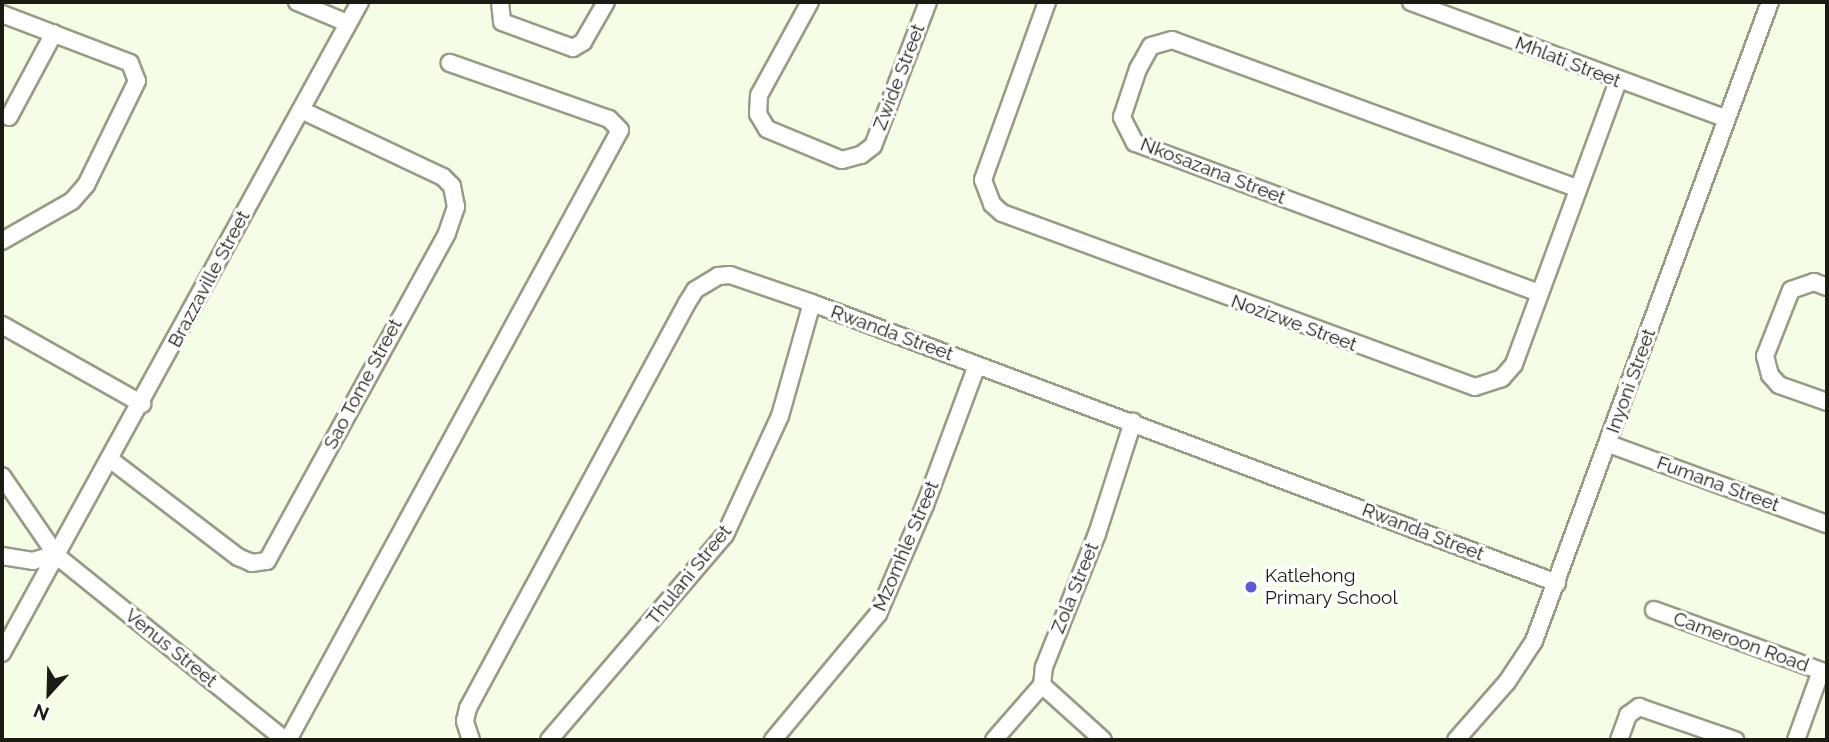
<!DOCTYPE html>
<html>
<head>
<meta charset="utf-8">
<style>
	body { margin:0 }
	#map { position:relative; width:1829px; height:742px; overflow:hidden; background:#f6fde6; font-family:Raleway,sans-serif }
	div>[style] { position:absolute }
	.roads { filter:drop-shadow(2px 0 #969c86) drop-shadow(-2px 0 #969c86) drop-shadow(0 2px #969c86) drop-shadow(0 -2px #969c86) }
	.minor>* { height:16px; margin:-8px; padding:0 8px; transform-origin:8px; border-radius:8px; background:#fff }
	.dots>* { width:19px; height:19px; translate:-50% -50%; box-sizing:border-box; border:4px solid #fff; border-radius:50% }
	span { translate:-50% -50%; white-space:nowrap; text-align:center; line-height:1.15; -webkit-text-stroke:6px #fff; paint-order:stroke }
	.street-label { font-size:19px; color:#1a1c14 }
	.poi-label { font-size:19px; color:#1a1c14 }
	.left { translate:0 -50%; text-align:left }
	.frame { position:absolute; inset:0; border:4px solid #1a1c14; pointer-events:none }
	.north { position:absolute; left:14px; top:658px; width:70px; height:70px; -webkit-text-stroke:5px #fff; paint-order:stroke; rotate:202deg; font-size:19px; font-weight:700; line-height:28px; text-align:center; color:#1a1c14 }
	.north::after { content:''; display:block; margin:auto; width:24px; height:32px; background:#1a1c14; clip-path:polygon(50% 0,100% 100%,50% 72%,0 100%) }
</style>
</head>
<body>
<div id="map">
	<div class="roads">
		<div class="minor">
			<div style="left:297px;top:2px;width:54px;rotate:22.8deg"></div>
			<div style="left:500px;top:2px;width:20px;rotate:84deg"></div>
			<div style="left:502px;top:22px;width:76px;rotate:20.1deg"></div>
			<div style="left:573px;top:48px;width:12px;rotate:-31deg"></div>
			<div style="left:583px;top:42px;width:46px;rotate:-60.1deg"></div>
			<div style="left:810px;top:2px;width:106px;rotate:118.7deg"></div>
			<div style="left:759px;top:95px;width:19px;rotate:93deg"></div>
			<div style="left:758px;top:114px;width:17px;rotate:59deg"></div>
			<div style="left:767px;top:129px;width:81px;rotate:22.5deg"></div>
			<div style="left:842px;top:160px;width:20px;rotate:-15deg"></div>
			<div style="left:861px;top:155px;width:15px;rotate:-37deg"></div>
			<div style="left:873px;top:146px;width:154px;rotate:-69.1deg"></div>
			<div style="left:1047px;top:2px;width:189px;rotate:109.8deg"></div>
			<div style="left:983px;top:180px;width:26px;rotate:69deg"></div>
			<div style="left:992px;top:204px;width:13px;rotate:42deg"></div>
			<div style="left:1002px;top:213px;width:504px;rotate:20.2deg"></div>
			<div style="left:1475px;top:387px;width:28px;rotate:-18deg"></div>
			<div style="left:1502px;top:378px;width:18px;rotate:-49deg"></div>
			<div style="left:1514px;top:364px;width:302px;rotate:-69.8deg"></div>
			<div style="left:1411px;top:2px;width:335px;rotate:20.3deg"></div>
			<div style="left:2px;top:14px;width:137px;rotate:20.9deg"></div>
			<div style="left:130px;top:63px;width:19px;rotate:69deg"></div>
			<div style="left:137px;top:81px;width:116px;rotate:116.1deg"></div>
			<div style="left:86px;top:185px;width:21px;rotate:131deg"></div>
			<div style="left:72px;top:201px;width:81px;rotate:150.3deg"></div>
			<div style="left:9px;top:117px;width:95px;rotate:-61.8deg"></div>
			<div style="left:1827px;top:287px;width:14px;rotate:-159deg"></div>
			<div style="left:1814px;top:282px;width:24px;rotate:161deg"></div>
			<div style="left:1791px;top:290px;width:71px;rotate:111.5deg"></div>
			<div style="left:1765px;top:356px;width:20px;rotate:75deg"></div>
			<div style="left:1770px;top:375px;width:13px;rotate:48deg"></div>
			<div style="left:1779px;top:385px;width:51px;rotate:19.5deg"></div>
			<div style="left:1539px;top:293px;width:431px;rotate:-159.6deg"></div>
			<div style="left:1135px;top:143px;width:29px;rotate:-117deg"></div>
			<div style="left:1122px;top:117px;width:51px;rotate:-71.6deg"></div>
			<div style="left:1138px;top:69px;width:26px;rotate:-61deg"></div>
			<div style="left:1151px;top:46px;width:22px;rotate:-16deg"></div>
			<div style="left:1172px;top:40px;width:431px;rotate:20.1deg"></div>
			<div style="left:2px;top:325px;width:161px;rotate:29.4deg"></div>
			<div style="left:1609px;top:444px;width:232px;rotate:20.2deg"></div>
			<div style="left:111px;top:460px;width:160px;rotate:37.4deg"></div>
			<div style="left:238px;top:557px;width:15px;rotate:23deg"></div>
			<div style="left:252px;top:563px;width:15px;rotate:-8deg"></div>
			<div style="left:267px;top:561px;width:374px;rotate:-61.2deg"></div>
			<div style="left:447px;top:233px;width:28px;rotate:-71deg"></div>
			<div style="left:456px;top:207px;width:21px;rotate:-101deg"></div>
			<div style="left:452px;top:186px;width:13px;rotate:-135deg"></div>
			<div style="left:443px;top:177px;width:157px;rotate:-154.7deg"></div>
			<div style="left:2px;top:476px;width:97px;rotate:55.5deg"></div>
			<div style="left:57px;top:556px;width:293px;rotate:38.9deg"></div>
			<div style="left:2px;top:556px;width:31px;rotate:9deg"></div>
			<div style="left:33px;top:561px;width:24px;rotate:-17deg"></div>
			<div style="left:1654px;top:610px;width:184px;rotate:20deg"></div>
			<div style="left:2px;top:653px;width:743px;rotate:-61.19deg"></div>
			<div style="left:1042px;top:685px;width:82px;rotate:42deg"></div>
			<div style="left:288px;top:740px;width:694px;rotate:-61.44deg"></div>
			<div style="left:620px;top:130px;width:16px;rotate:-135deg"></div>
			<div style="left:609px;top:119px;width:169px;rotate:-160.6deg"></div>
			<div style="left:471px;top:740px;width:20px;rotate:-108deg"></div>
			<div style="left:465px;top:721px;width:13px;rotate:-77deg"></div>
			<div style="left:468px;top:708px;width:460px;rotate:-61.6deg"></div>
			<div style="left:687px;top:303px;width:15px;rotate:-58deg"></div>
			<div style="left:695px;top:290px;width:27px;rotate:-31deg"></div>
			<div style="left:718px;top:276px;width:12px;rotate:-5deg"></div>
			<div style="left:730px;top:275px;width:87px;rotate:18.9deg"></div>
			<div style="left:812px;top:303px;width:796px;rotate:20.6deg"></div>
			<div style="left:549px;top:740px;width:270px;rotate:-49.4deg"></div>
			<div style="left:725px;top:535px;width:131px;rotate:-65.2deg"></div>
			<div style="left:780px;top:416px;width:117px;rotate:-74.2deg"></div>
			<div style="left:773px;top:740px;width:164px;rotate:-50.2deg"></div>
			<div style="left:878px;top:614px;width:119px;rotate:-66.7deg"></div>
			<div style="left:925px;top:505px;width:149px;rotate:-69.6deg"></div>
			<div style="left:994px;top:740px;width:73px;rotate:-48.9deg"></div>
			<div style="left:1042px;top:685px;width:18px;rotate:-84deg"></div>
			<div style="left:1044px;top:667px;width:143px;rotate:-68.3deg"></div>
			<div style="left:1097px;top:534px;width:118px;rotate:-72.2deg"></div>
			<div style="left:1456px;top:740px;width:77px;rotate:-48.7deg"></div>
			<div style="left:1507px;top:682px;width:49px;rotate:-56.6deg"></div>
			<div style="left:1534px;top:641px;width:681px;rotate:-69.73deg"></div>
			<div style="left:1619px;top:740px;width:27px;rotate:-70deg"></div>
			<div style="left:1628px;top:715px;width:14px;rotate:-36deg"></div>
			<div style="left:1639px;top:707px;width:102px;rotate:19deg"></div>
			<div style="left:1796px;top:740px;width:73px;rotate:-70.1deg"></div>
		</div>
	</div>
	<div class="dots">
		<div style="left:1251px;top:587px;background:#5e59d1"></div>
	</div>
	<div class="street-label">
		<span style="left:1568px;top:62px;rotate:21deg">Mhlati Street</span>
		<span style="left:899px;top:77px;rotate:-69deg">Zwide Street</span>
		<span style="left:1213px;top:171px;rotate:21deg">Nkosazana Street</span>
		<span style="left:209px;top:279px;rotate:-62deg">Brazzaville Street</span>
		<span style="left:1294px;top:323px;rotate:20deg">Nozizwe Street</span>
		<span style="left:892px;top:333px;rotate:20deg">Rwanda Street</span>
		<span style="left:1631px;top:381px;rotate:-70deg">Inyoni Street</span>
		<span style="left:363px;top:384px;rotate:-62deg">Sao Tome Street</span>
		<span style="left:1718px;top:484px;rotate:20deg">Fumana Street</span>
		<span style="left:1423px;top:532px;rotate:21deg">Rwanda Street</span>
		<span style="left:906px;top:546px;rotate:-67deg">Mzomhle Street</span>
		<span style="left:689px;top:575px;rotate:-51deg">Thulani Street</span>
		<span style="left:1075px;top:588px;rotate:-68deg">Zola Street</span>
		<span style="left:1741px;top:642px;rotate:20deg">Cameroon Road</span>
		<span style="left:171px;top:648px;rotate:39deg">Venus Street</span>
	</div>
	<div class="poi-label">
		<span class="left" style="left:1265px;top:587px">Katlehong<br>Primary School</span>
	</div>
	<div class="frame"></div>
	<div class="north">N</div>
</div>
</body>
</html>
